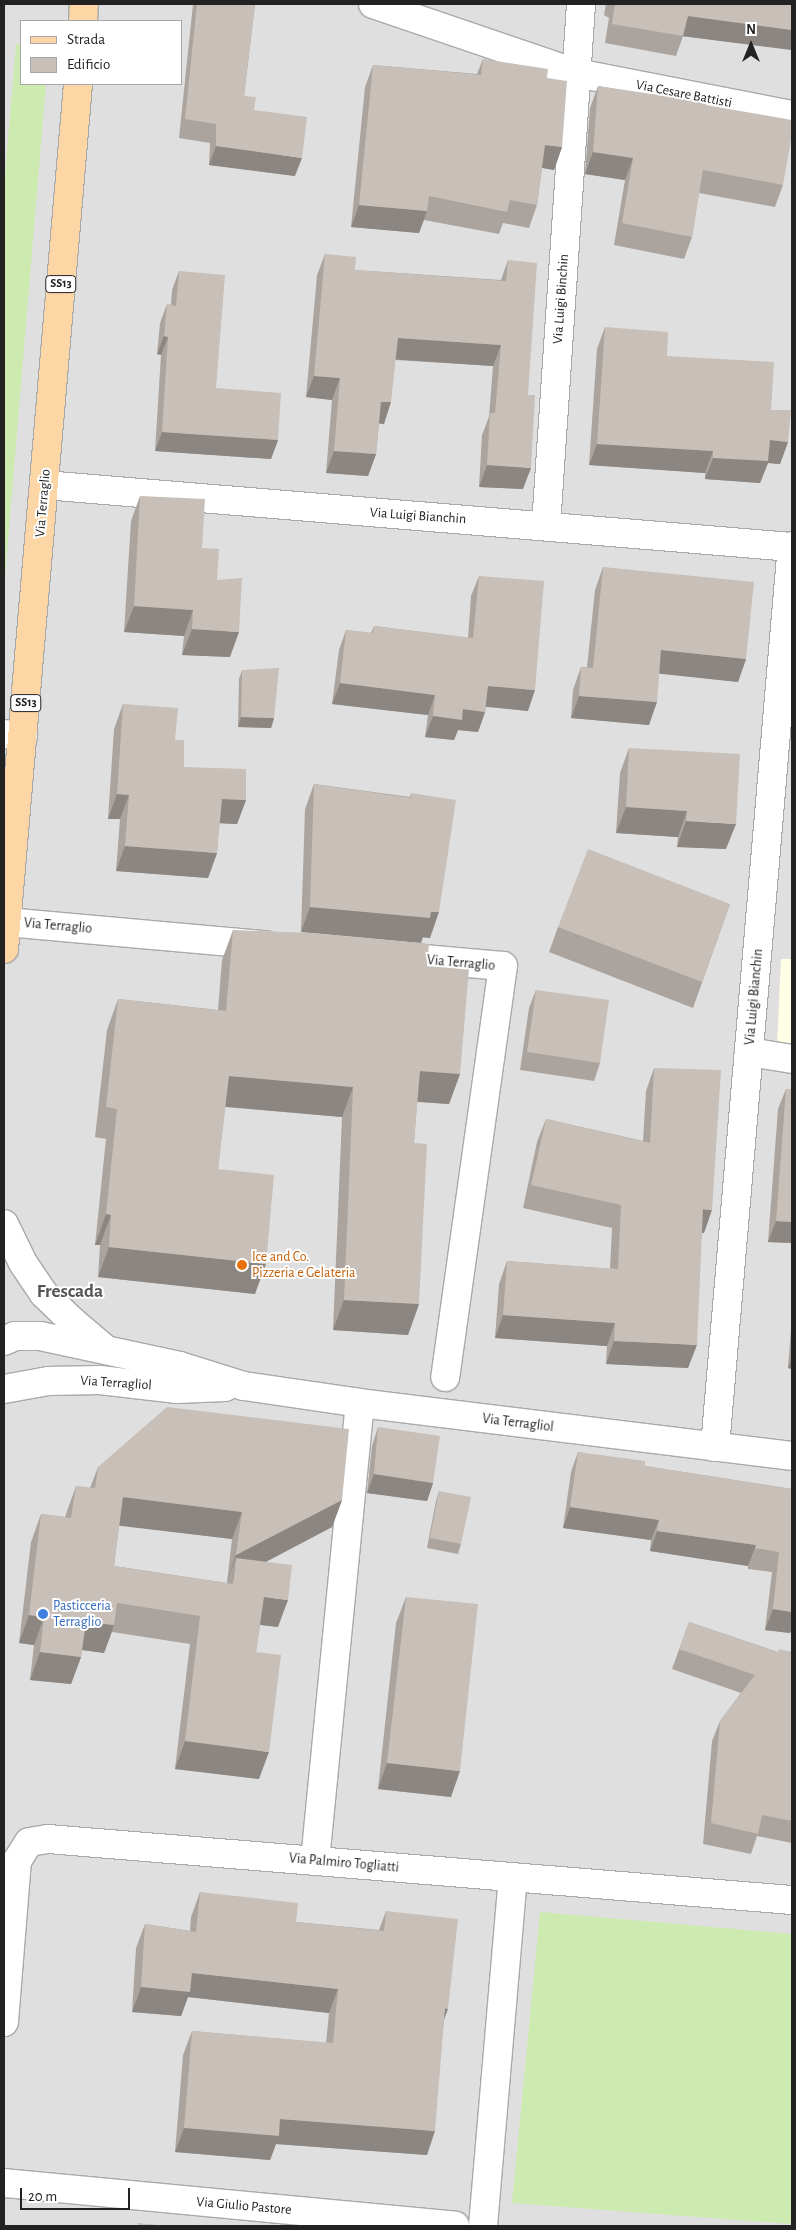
<!DOCTYPE html>
<html>
<head>
<meta charset="utf-8">
<style>
	body { margin:0 }
	#map { position:relative; width:796px; height:2230px; overflow:hidden; background:#f2efe9; font-family:"Alegreya Sans",sans-serif }
	div>[style] { position:absolute }
	.residential>* { inset:0; background:#e0dfdf }
	.education>* { inset:0; background:#ffffe5 }
	.grass>* { inset:0; background:#cdebb0 }
	.roads { filter:drop-shadow(1px 0 #a9a9a9) drop-shadow(-1px 0 #a9a9a9) drop-shadow(0 1px #a9a9a9) drop-shadow(0 -1px #a9a9a9) }
	.minor>* { height:28px; margin:-14px; padding:0 14px; transform-origin:14px; border-radius:14px; background:#fff }
	.major>* { height:28px; margin:-14px; padding:0 14px; transform-origin:14px; border-radius:14px; background:#fcd6a4 }
	.wall>* { inset:0; background:#aba49e }
	.shaded-wall>* { inset:0; background:#8b8681 }
	.building>* { inset:0; background:#c7bfb8 }
	.dots>* { width:14px; height:14px; translate:-50% -50%; box-sizing:border-box; border:2px solid #fff; border-radius:50% }
	span { translate:-50% -50%; white-space:nowrap; text-align:center; line-height:1.15; -webkit-text-stroke:4px #fff; paint-order:stroke }
	.shield-label span { padding:1px 4px; background:#fff; border:1px solid; border-radius:4px; -webkit-text-stroke-width:0 }
	.shield-label { font-size:12px; color:#222; font-weight:700 }
	.street-label { font-size:14px; color:#222 }
	.food-label { font-size:14px; color:#c56008 }
	.left { translate:0 -50%; text-align:left }
	.shop-label { font-size:14px; color:#366cbe }
	.district-label { font-size:19px; color:#555; font-weight:700 }
	.frame { position:absolute; inset:0; border:5px solid #222; pointer-events:none }
	.legend { position:absolute; left:20px; top:20px; width:162px; height:65px; box-sizing:border-box; background:#fff; border:1px solid #a7a7a7; margin:0; padding:6px 9px; list-style:none; font-size:15px; color:#222 }
	.legend li { display:flex; align-items:center; gap:10px; height:25px }
	.legend b { width:25px; border:1px solid #a7a7a7 }
	.north { position:absolute; left:726px; top:20px; width:50px; height:50px; -webkit-text-stroke:4px #fff; paint-order:stroke; rotate:0deg; font-size:14px; font-weight:700; line-height:20px; text-align:center; color:#222 }
	.north::after { content:''; display:block; margin:auto; width:18px; height:22px; background:#222; clip-path:polygon(50% 0,100% 100%,50% 72%,0 100%) }
	.scale { position:absolute; left:20px; top:2188px; width:110px; height:22px; box-sizing:border-box; border:2px solid #222; border-top:0; padding-left:6px; font-size:15px; line-height:18px; white-space:nowrap; color:#222; -webkit-text-stroke:4px #fff; paint-order:stroke }
</style>
</head>
<body>
<div id="map">
	<div class="residential">
		<div style="clip-path:polygon(evenodd,4px 4px,792px 4px,792px 2226px,4px 2226px,4px 4px,21px 21px,181px 21px,181px 84px,21px 84px,21px 21px)"></div>
	</div>
	<div class="education">
		<div style="clip-path:polygon(781px 959px,792px 959px,792px 1048px,777px 1045px)"></div>
	</div>
	<div class="grass">
		<div style="clip-path:polygon(16px 44px,21px 44px,21px 84px,46px 84px,4px 589px,4px 187px)"></div>
		<div style="clip-path:polygon(540px 1912px,792px 1934px,792px 2224px,512px 2203px)"></div>
	</div>
	<div class="roads">
		<div class="minor">
			<div style="left:373px;top:4px;width:214px;rotate:18.8deg"></div>
			<div style="left:576px;top:73px;width:220px;rotate:11deg"></div>
			<div style="left:44px;top:485px;width:751px;rotate:4.74deg"></div>
			<div style="left:546px;top:526px;width:523px;rotate:-86.16deg"></div>
			<div style="left:4px;top:734px;width:19px;rotate:6deg"></div>
			<div style="left:6px;top:922px;width:260px;rotate:5.1deg"></div>
			<div style="left:390px;top:956px;width:113px;rotate:5.1deg"></div>
			<div style="left:503px;top:966px;width:415px;rotate:98deg"></div>
			<div style="left:749px;top:1052px;width:44px;rotate:9.2deg"></div>
			<div style="left:4px;top:1224px;width:43px;rotate:64deg"></div>
			<div style="left:23px;top:1263px;width:37px;rotate:56deg"></div>
			<div style="left:44px;top:1294px;width:39px;rotate:44deg"></div>
			<div style="left:72px;top:1321px;width:42px;rotate:40.2deg"></div>
			<div style="left:4px;top:1341px;width:12px;rotate:-24deg"></div>
			<div style="left:15px;top:1336px;width:25px"></div>
			<div style="left:40px;top:1336px;width:143px;rotate:12.1deg"></div>
			<div style="left:180px;top:1366px;width:67px;rotate:17.4deg"></div>
			<div style="left:244px;top:1386px;width:117px;rotate:8.3deg"></div>
			<div style="left:360px;top:1403px;width:435px;rotate:7deg"></div>
			<div style="left:4px;top:1389px;width:45px;rotate:-10.3deg"></div>
			<div style="left:48px;top:1381px;width:52px;rotate:-1.1deg"></div>
			<div style="left:100px;top:1380px;width:78px;rotate:6.7deg"></div>
			<div style="left:177px;top:1389px;width:48px;rotate:-2.4deg"></div>
			<div style="left:715px;top:1447px;width:904px;rotate:-85.12deg"></div>
			<div style="left:315px;top:1861px;width:460px;rotate:-84.4deg"></div>
			<div style="left:4px;top:2022px;width:162px;rotate:-85.4deg"></div>
			<div style="left:17px;top:1861px;width:22px;rotate:-58deg"></div>
			<div style="left:29px;top:1842px;width:19px;rotate:-9deg"></div>
			<div style="left:48px;top:1839px;width:746px;rotate:4.69deg"></div>
			<div style="left:4px;top:2183px;width:453px;rotate:5.4deg"></div>
			<div style="left:483px;top:2226px;width:350px;rotate:-85.1deg"></div>
		</div>
		<div class="major">
			<div style="left:83px;top:21px;width:17px;rotate:-87deg"></div>
			<div style="left:4px;top:949px;width:868px;rotate:-85.11deg"></div>
		</div>
	</div>
	<div class="wall">
		<div style="clip-path:polygon(193px 4px,255px 4px,244px 96px,254px 110px,295px 176px,209px 165px,210px 143px,179px 138px)"></div>
		<div style="clip-path:polygon(606px 4px,792px 4px,792px 50px,683px 36px,676px 56px,605px 43px,609px 18px,604px 15px)"></div>
		<div style="clip-path:polygon(483px 59px,547px 78px,562px 147px,554px 170px,542px 168px,537px 205px,529px 228px,503px 223px,499px 234px,424px 220px,419px 233px,351px 227px,365px 87px,373px 65px,477px 74px)"></div>
		<div style="clip-path:polygon(598px 86px,706px 105px,783px 185px,775px 207px,699px 193px,692px 237px,684px 259px,614px 245px,625px 180px,585px 174px,590px 108px)"></div>
		<div style="clip-path:polygon(325px 254px,355px 270px,501px 280px,508px 260px,528px 395px,523px 489px,479px 487px,482px 435px,489px 417px,493px 366px,395px 360px,384px 424px,379px 423px,376px 454px,368px 476px,326px 473px,332px 400px,306px 397px,317px 275px)"></div>
		<div style="clip-path:polygon(179px 271px,216px 388px,278px 440px,271px 459px,155px 451px,161px 355px,157px 354px,160px 323px,167px 304px,171px 305px,172px 290px)"></div>
		<div style="clip-path:polygon(605px 327px,667px 356px,771px 410px,788px 442px,780px 464px,768px 463px,760px 483px,705px 479px,705px 473px,589px 465px,597px 349px)"></div>
		<div style="clip-path:polygon(140px 496px,202px 548px,217px 580px,230px 657px,182px 655px,184px 636px,124px 632px,131px 521px)"></div>
		<div style="clip-path:polygon(603px 567px,746px 659px,738px 682px,659px 673px,649px 725px,571px 718px,573px 690px,581px 667px,587px 667px,595px 590px)"></div>
		<div style="clip-path:polygon(479px 576px,528px 711px,486px 707px,485px 712px,478px 732px,458px 730px,454px 740px,425px 737px,428px 715px,332px 704px,339px 650px,346px 630px,371px 633px,374px 626px,468px 638px,471px 596px)"></div>
		<div style="clip-path:polygon(242px 670px,274px 718px,271px 728px,238px 727px,239px 679px)"></div>
		<div style="clip-path:polygon(123px 704px,175px 740px,184px 767px,246px 800px,237px 824px,219px 823px,217px 853px,208px 878px,116px 871px,120px 819px,108px 819px,114px 729px)"></div>
		<div style="clip-path:polygon(629px 748px,726px 849px,677px 847px,678px 837px,616px 833px,620px 773px)"></div>
		<div style="clip-path:polygon(314px 784px,410px 797px,411px 793px,430px 938px,301px 932px,305px 809px)"></div>
		<div style="clip-path:polygon(730px 904px,693px 1008px,549px 952px,558px 927px)"></div>
		<div style="clip-path:polygon(233px 930px,427px 966px,460px 1074px,449px 1104px,417px 1102px,414px 1143px,419px 1304px,408px 1335px,333px 1330px,342px 1117px,225px 1107px,218px 1169px,255px 1294px,98px 1277px,100px 1245px,95px 1245px,106px 1139px,95px 1137px,107px 1030px,118px 999px,218px 1010px,222px 960px)"></div>
		<div style="clip-path:polygon(536px 990px,600px 1063px,594px 1081px,520px 1070px,529px 1008px)"></div>
		<div style="clip-path:polygon(654px 1068px,704px 1233px,702px 1233px,688px 1368px,606px 1364px,607px 1346px,495px 1338px,499px 1284px,507px 1261px,610px 1269px,612px 1228px,523px 1208px,537px 1142px,546px 1119px,643px 1141px,646px 1091px)"></div>
		<div style="clip-path:polygon(786px 1089px,792px 1089px,792px 1243px,768px 1242px,778px 1109px)"></div>
		<div style="clip-path:polygon(792px 1317px,792px 1369px,788px 1368px)"></div>
		<div style="clip-path:polygon(378px 1427px,433px 1483px,427px 1501px,367px 1493px,372px 1446px)"></div>
		<div style="clip-path:polygon(578px 1452px,645px 1466px,792px 1489px,792px 1628px,790px 1633px,765px 1630px,772px 1572px,748px 1569px,748px 1566px,650px 1551px,651px 1540px,563px 1528px,571px 1472px)"></div>
		<div style="clip-path:polygon(evenodd,98px 1467px,342px 1500px,332px 1527px,266px 1562px,278px 1627px,260px 1625px,256px 1652px,259px 1779px,175px 1769px,190px 1644px,112px 1632px,104px 1653px,82px 1650px,81px 1657px,71px 1684px,30px 1680px,34px 1645px,19px 1643px,31px 1542px,41px 1514px,65px 1517px,66px 1514px,76px 1486px,90px 1488px,98px 1467px,119px 1525px,232px 1539px,227px 1583px,114px 1566px,119px 1525px)"></div>
		<div style="clip-path:polygon(439px 1491px,461px 1544px,458px 1554px,427px 1548px,436px 1501px)"></div>
		<div style="clip-path:polygon(406px 1597px,451px 1797px,378px 1789px,396px 1623px)"></div>
		<div style="clip-path:polygon(689px 1622px,778px 1652px,792px 1652px,792px 1843px,757px 1836px,751px 1854px,703px 1844px,712px 1741px,720px 1721px,741px 1693px,672px 1669px)"></div>
		<div style="clip-path:polygon(200px 1892px,296px 1922px,379px 1930px,386px 1911px,444px 2022px,427px 2155px,276px 2144px,270px 2160px,175px 2152px,183px 2055px,192px 2031px,326px 2043px,329px 2013px,188px 1997px,181px 2016px,132px 2012px,136px 1948px,145px 1924px,190px 1931px,191px 1917px)"></div>
	</div>
	<div class="shaded-wall">
		<div style="clip-path:polygon(688px 16px,792px 30px,792px 50px,681px 36px)"></div>
		<div style="clip-path:polygon(545px 145px,562px 147px,554px 170px,537px 167px)"></div>
		<div style="clip-path:polygon(216px 146px,302px 158px,295px 176px,209px 165px)"></div>
		<div style="clip-path:polygon(593px 152px,633px 158px,625px 180px,585px 174px)"></div>
		<div style="clip-path:polygon(359px 205px,427px 211px,419px 233px,351px 227px)"></div>
		<div style="clip-path:polygon(164px 336px,168px 337px,161px 355px,157px 354px)"></div>
		<div style="clip-path:polygon(398px 338px,501px 345px,493px 366px,390px 359px)"></div>
		<div style="clip-path:polygon(314px 376px,340px 378px,332px 400px,306px 397px)"></div>
		<div style="clip-path:polygon(381px 402px,391px 402px,384px 424px,373px 423px)"></div>
		<div style="clip-path:polygon(162px 432px,278px 440px,271px 459px,155px 451px)"></div>
		<div style="clip-path:polygon(770px 440px,788px 442px,780px 464px,768px 463px,760px 483px,705px 479px,713px 458px)"></div>
		<div style="clip-path:polygon(597px 444px,713px 451px,705px 473px,589px 465px)"></div>
		<div style="clip-path:polygon(334px 451px,376px 454px,368px 476px,326px 473px)"></div>
		<div style="clip-path:polygon(487px 465px,531px 468px,523px 489px,479px 487px)"></div>
		<div style="clip-path:polygon(134px 606px,193px 610px,184px 636px,124px 632px)"></div>
		<div style="clip-path:polygon(192px 629px,239px 632px,230px 657px,182px 655px)"></div>
		<div style="clip-path:polygon(661px 650px,746px 659px,738px 682px,653px 673px)"></div>
		<div style="clip-path:polygon(340px 683px,435px 695px,428px 715px,332px 704px)"></div>
		<div style="clip-path:polygon(488px 686px,535px 690px,528px 711px,481px 706px)"></div>
		<div style="clip-path:polygon(579px 696px,657px 702px,649px 725px,571px 718px)"></div>
		<div style="clip-path:polygon(463px 709px,485px 712px,478px 732px,458px 730px,454px 740px,425px 737px,433px 716px)"></div>
		<div style="clip-path:polygon(241px 717px,274px 718px,271px 728px,238px 727px)"></div>
		<div style="clip-path:polygon(117px 794px,129px 795px,120px 819px,108px 819px)"></div>
		<div style="clip-path:polygon(222px 799px,246px 800px,237px 824px,213px 823px)"></div>
		<div style="clip-path:polygon(626px 807px,687px 811px,678px 837px,616px 833px)"></div>
		<div style="clip-path:polygon(686px 821px,736px 824px,726px 849px,677px 847px)"></div>
		<div style="clip-path:polygon(125px 846px,217px 853px,208px 878px,116px 871px)"></div>
		<div style="clip-path:polygon(310px 907px,431px 912px,439px 912px,430px 938px,423px 937px,421px 943px,301px 932px)"></div>
		<div style="clip-path:polygon(420px 1071px,460px 1074px,449px 1104px,409px 1101px)"></div>
		<div style="clip-path:polygon(229px 1076px,353px 1087px,342px 1117px,218px 1106px)"></div>
		<div style="clip-path:polygon(703px 1209px,712px 1210px,704px 1233px,695px 1232px)"></div>
		<div style="clip-path:polygon(106px 1214px,111px 1215px,100px 1245px,95px 1245px)"></div>
		<div style="clip-path:polygon(776px 1221px,792px 1222px,792px 1243px,768px 1242px)"></div>
		<div style="clip-path:polygon(109px 1247px,266px 1264px,255px 1294px,98px 1277px)"></div>
		<div style="clip-path:polygon(344px 1300px,419px 1304px,408px 1335px,333px 1330px)"></div>
		<div style="clip-path:polygon(503px 1315px,615px 1323px,607px 1346px,495px 1338px)"></div>
		<div style="clip-path:polygon(614px 1341px,697px 1345px,688px 1368px,606px 1364px)"></div>
		<div style="clip-path:polygon(792px 1356px,792px 1369px,788px 1368px)"></div>
		<div style="clip-path:polygon(374px 1474px,433px 1483px,427px 1501px,367px 1493px)"></div>
		<div style="clip-path:polygon(123px 1497px,242px 1512px,232px 1539px,113px 1525px)"></div>
		<div style="clip-path:polygon(342px 1500px,332px 1527px,233px 1579px,236px 1558px,226px 1583px,236px 1555px)"></div>
		<div style="clip-path:polygon(570px 1507px,659px 1520px,651px 1540px,563px 1528px)"></div>
		<div style="clip-path:polygon(657px 1531px,756px 1545px,748px 1566px,650px 1551px)"></div>
		<div style="clip-path:polygon(264px 1597px,288px 1600px,278px 1627px,254px 1624px)"></div>
		<div style="clip-path:polygon(773px 1609px,792px 1612px,792px 1628px,790px 1633px,765px 1630px)"></div>
		<div style="clip-path:polygon(29px 1615px,44px 1617px,34px 1645px,19px 1643px)"></div>
		<div style="clip-path:polygon(86px 1622px,114px 1625px,104px 1653px,75px 1649px)"></div>
		<div style="clip-path:polygon(40px 1652px,81px 1657px,71px 1684px,30px 1680px)"></div>
		<div style="clip-path:polygon(185px 1741px,269px 1752px,259px 1779px,175px 1769px)"></div>
		<div style="clip-path:polygon(387px 1763px,460px 1771px,451px 1797px,378px 1789px)"></div>
		<div style="clip-path:polygon(192px 1973px,338px 1989px,329px 2013px,188px 1997px,181px 2016px,132px 2012px,141px 1987px)"></div>
		<div style="clip-path:polygon(445px 2008px,448px 2009px,439px 2033px)"></div>
		<div style="clip-path:polygon(280px 2119px,435px 2131px,427px 2155px,276px 2144px,270px 2160px,175px 2152px,184px 2128px)"></div>
	</div>
	<div class="building">
		<div style="clip-path:polygon(197px 4px,255px 4px,244px 96px,256px 97px,254px 110px,307px 117px,302px 158px,216px 146px,216px 124px,185px 119px)"></div>
		<div style="clip-path:polygon(615px 4px,792px 4px,792px 30px,688px 16px,683px 36px,612px 24px)"></div>
		<div style="clip-path:polygon(483px 59px,548px 69px,547px 78px,567px 81px,562px 147px,545px 145px,537px 205px,510px 200px,507px 212px,429px 196px,427px 211px,359px 205px,373px 65px,481px 75px)"></div>
		<div style="clip-path:polygon(598px 86px,706px 102px,706px 105px,792px 120px,792px 134px,783px 185px,703px 170px,692px 237px,622px 223px,633px 158px,593px 152px)"></div>
		<div style="clip-path:polygon(325px 254px,356px 257px,355px 270px,506px 281px,508px 260px,537px 263px,528px 395px,535px 395px,531px 468px,487px 465px,490px 413px,495px 413px,501px 345px,398px 338px,391px 402px,381px 402px,376px 454px,334px 451px,340px 378px,314px 376px)"></div>
		<div style="clip-path:polygon(179px 271px,225px 275px,216px 388px,281px 393px,278px 440px,162px 432px,168px 337px,164px 336px,167px 304px,176px 306px)"></div>
		<div style="clip-path:polygon(605px 327px,668px 332px,667px 356px,774px 362px,771px 410px,791px 410px,788px 442px,770px 440px,768px 461px,713px 458px,713px 451px,597px 444px)"></div>
		<div style="clip-path:polygon(140px 496px,205px 499px,202px 548px,219px 549px,217px 580px,242px 578px,239px 632px,192px 629px,193px 610px,134px 606px)"></div>
		<div style="clip-path:polygon(603px 567px,754px 582px,746px 659px,661px 650px,657px 702px,579px 696px,581px 667px,593px 668px)"></div>
		<div style="clip-path:polygon(479px 576px,544px 581px,535px 690px,488px 686px,485px 712px,463px 709px,462px 720px,433px 716px,435px 695px,340px 683px,346px 630px,373px 633px,374px 626px,473px 638px)"></div>
		<div style="clip-path:polygon(279px 668px,274px 718px,241px 717px,242px 670px)"></div>
		<div style="clip-path:polygon(123px 704px,178px 708px,175px 740px,184px 740px,184px 767px,246px 769px,246px 800px,222px 799px,217px 853px,125px 846px,129px 795px,117px 794px)"></div>
		<div style="clip-path:polygon(629px 748px,740px 754px,736px 824px,686px 821px,687px 811px,626px 807px)"></div>
		<div style="clip-path:polygon(314px 784px,411px 798px,411px 793px,456px 800px,439px 912px,431px 912px,430px 918px,310px 907px)"></div>
		<div style="clip-path:polygon(588px 849px,730px 904px,702px 982px,558px 927px)"></div>
		<div style="clip-path:polygon(233px 930px,311px 933px,429px 944px,427px 966px,469px 969px,460px 1074px,420px 1071px,414px 1143px,427px 1144px,419px 1304px,344px 1300px,353px 1087px,229px 1076px,218px 1169px,274px 1175px,266px 1264px,109px 1247px,111px 1215px,106px 1214px,117px 1109px,106px 1107px,118px 999px,226px 1011px)"></div>
		<div style="clip-path:polygon(536px 990px,609px 1000px,600px 1063px,527px 1052px)"></div>
		<div style="clip-path:polygon(654px 1068px,721px 1070px,712px 1210px,703px 1209px,697px 1345px,614px 1341px,615px 1323px,503px 1315px,507px 1261px,618px 1269px,621px 1205px,531px 1185px,546px 1119px,650px 1143px)"></div>
		<div style="clip-path:polygon(786px 1089px,792px 1089px,792px 1222px,776px 1221px)"></div>
		<div style="clip-path:polygon(167px 1407px,349px 1429px,342px 1500px,236px 1555px,242px 1512px,123px 1497px,114px 1566px,233px 1584px,236px 1558px,292px 1565px,288px 1600px,264px 1597px,256px 1652px,281px 1655px,269px 1752px,185px 1741px,200px 1616px,117px 1603px,114px 1625px,86px 1622px,81px 1657px,40px 1652px,44px 1617px,29px 1615px,41px 1514px,71px 1518px,76px 1486px,95px 1488px,98px 1467px)"></div>
		<div style="clip-path:polygon(378px 1427px,440px 1436px,433px 1483px,374px 1474px)"></div>
		<div style="clip-path:polygon(578px 1452px,645px 1461px,645px 1466px,792px 1489px,792px 1612px,773px 1609px,779px 1552px,755px 1548px,756px 1545px,657px 1531px,659px 1520px,570px 1507px)"></div>
		<div style="clip-path:polygon(439px 1491px,471px 1497px,461px 1544px,430px 1538px)"></div>
		<div style="clip-path:polygon(406px 1597px,478px 1604px,460px 1771px,387px 1763px)"></div>
		<div style="clip-path:polygon(689px 1622px,778px 1652px,779px 1649px,792px 1652px,792px 1821px,762px 1815px,758px 1834px,711px 1823px,720px 1721px,755px 1675px,679px 1649px)"></div>
		<div style="clip-path:polygon(200px 1892px,298px 1903px,296px 1922px,384px 1931px,386px 1911px,458px 1919px,448px 2009px,445px 2008px,435px 2131px,280px 2119px,279px 2136px,184px 2128px,192px 2031px,333px 2043px,338px 1989px,192px 1973px,190px 1992px,141px 1987px,145px 1924px,196px 1932px)"></div>
		<div style="clip-path:polygon(138px 2223px,167px 2226px,138px 2226px)"></div>
	</div>
	<div class="dots">
		<div style="left:242px;top:1265px;background:#e8710a"></div>
		<div style="left:43px;top:1614px;background:#3f7fe0"></div>
	</div>
	<div class="shield-label">
		<span style="left:61px;top:284px">SS13</span>
		<span style="left:26px;top:703px">SS13</span>
	</div>
	<div class="street-label">
		<span style="left:684px;top:94px;rotate:11deg">Via Cesare Battisti</span>
		<span style="left:561px;top:299px;rotate:-86deg">Via Luigi Binchin</span>
		<span style="left:43px;top:503px;rotate:-85deg">Via Terraglio</span>
		<span style="left:418px;top:516px;rotate:4deg">Via Luigi Bianchin</span>
		<span style="left:58px;top:926px;rotate:5deg">Via Terraglio</span>
		<span style="left:461px;top:963px;rotate:5deg">Via Terraglio</span>
		<span style="left:754px;top:997px;rotate:-85deg">Via Luigi Bianchin</span>
		<span style="left:116px;top:1383px;rotate:4deg">Via Terragliol</span>
		<span style="left:518px;top:1423px;rotate:7deg">Via Terragliol</span>
		<span style="left:344px;top:1863px;rotate:5deg">Via Palmiro Togliatti</span>
		<span style="left:244px;top:2206px;rotate:5deg">Via Giulio Pastore</span>
	</div>
	<div class="food-label">
		<span class="left" style="left:252px;top:1265px">Ice and Co.<br>Pizzeria e Gelateria</span>
	</div>
	<div class="shop-label">
		<span class="left" style="left:53px;top:1614px">Pasticceria<br>Terraglio</span>
	</div>
	<div class="district-label">
		<span style="left:70px;top:1292px">Frescada</span>
	</div>
	<div class="frame"></div>
	<ul class="legend">
	<li><b style="height:6px;background:#fcd6a4"></b>Strada</li>
	<li><b style="height:14px;background:#c7bfb8"></b>Edificio</li>
	</ul>
	<div class="north">N</div>
	<div class="scale">20 m</div>
</div>
</body>
</html>
